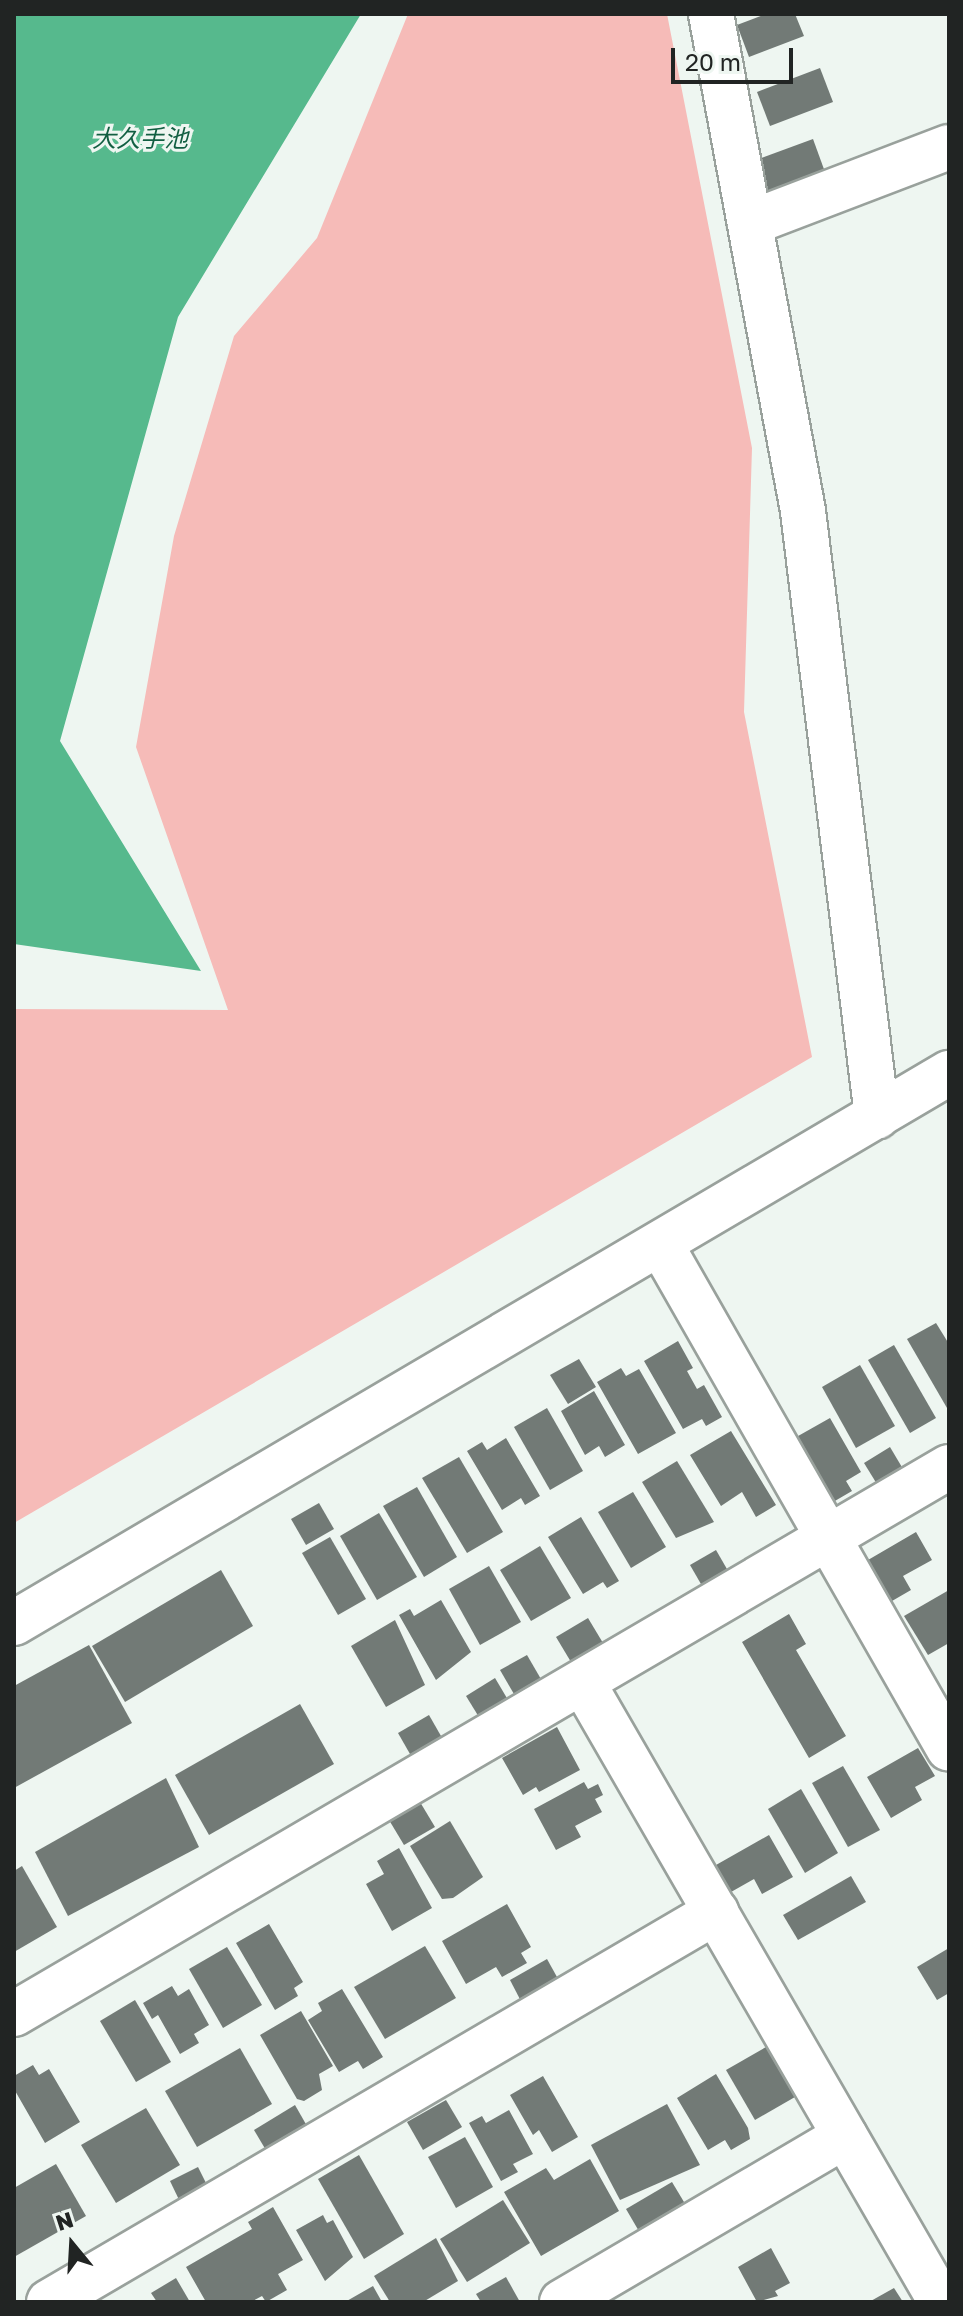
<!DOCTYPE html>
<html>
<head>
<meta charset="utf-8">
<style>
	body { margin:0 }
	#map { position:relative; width:963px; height:2316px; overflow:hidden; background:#eef6f1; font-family:"Golos Text","Noto Sans JP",sans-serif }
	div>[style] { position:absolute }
	.green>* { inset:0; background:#f6bbb8 }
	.water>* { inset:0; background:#56b98d }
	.building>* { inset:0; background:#727a76 }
	.roads { filter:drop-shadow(2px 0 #99a19c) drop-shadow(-2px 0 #99a19c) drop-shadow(0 2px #99a19c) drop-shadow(0 -2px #99a19c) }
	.minor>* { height:44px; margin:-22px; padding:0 22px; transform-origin:22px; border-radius:22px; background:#fff }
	span { translate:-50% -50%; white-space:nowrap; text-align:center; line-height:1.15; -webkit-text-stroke:6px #eef6f1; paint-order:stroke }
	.water-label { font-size:24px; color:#125f42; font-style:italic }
	.frame { position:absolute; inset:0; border:16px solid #212423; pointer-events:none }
	.north { position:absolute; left:32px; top:2204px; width:80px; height:80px; -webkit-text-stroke:6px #eef6f1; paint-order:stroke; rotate:342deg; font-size:22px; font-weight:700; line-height:32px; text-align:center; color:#212423 }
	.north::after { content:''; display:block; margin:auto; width:28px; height:36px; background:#212423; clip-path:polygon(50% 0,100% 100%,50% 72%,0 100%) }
	.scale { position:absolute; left:671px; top:48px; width:122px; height:36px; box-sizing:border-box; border:4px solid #212423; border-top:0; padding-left:10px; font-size:24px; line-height:28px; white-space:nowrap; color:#212423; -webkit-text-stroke:6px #eef6f1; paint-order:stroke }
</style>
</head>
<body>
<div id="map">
	<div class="green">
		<div style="clip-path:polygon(408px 14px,667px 14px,752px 448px,744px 712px,812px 1057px,14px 1523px,14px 1009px,228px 1010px,136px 747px,174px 536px,234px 336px,317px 238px)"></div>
	</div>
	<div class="water">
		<div style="clip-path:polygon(14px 14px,361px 14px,178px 317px,60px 741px,201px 971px,14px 944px)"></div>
	</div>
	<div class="building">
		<div style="clip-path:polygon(766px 14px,795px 14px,804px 36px,749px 57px,737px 25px)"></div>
		<div style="clip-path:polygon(820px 68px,833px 102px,770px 126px,757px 92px)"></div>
		<div style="clip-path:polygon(813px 139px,825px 172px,769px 194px,756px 160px)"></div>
		<div style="clip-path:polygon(936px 1323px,949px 1344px,947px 1408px,907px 1339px)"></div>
		<div style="clip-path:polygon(678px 1341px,693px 1368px,687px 1371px,697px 1389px,704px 1385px,722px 1417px,706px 1426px,702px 1419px,683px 1429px,644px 1361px)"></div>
		<div style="clip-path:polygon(894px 1345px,936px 1418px,910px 1433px,868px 1360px)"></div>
		<div style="clip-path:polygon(579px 1359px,596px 1387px,568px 1404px,550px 1375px)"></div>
		<div style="clip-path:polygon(860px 1365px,895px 1426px,856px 1448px,822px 1387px)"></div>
		<div style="clip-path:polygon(621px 1368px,626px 1376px,639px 1369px,676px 1433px,638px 1454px,597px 1382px)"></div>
		<div style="clip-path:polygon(594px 1391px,625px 1445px,605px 1457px,599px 1446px,585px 1455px,561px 1411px)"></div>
		<div style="clip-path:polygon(547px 1408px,583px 1471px,550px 1490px,514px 1427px)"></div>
		<div style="clip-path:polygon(830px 1418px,861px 1472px,846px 1481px,852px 1491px,828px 1505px,791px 1440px)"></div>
		<div style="clip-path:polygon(731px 1431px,776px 1505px,756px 1517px,742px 1492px,721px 1506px,690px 1455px)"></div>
		<div style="clip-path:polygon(506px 1438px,540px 1496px,525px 1505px,521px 1498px,502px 1510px,467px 1451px,482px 1442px,487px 1450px)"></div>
		<div style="clip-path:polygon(890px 1447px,906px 1474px,880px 1489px,864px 1463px)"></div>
		<div style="clip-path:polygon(459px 1457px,503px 1532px,467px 1553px,422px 1478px)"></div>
		<div style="clip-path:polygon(677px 1461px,714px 1522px,676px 1538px,642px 1482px)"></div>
		<div style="clip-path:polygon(417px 1487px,457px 1557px,424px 1577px,383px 1506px)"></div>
		<div style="clip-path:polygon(633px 1492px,666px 1547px,631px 1568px,598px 1512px)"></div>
		<div style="clip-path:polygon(319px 1503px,334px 1529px,306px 1545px,291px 1519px)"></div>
		<div style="clip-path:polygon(379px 1513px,417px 1577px,377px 1600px,340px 1536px)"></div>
		<div style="clip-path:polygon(581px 1517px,619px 1581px,607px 1588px,603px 1582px,583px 1594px,548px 1537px)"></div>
		<div style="clip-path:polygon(916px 1532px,932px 1560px,903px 1576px,911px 1590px,892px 1601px,868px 1560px)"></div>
		<div style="clip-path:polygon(330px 1537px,366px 1599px,338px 1615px,302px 1553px)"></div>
		<div style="clip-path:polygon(540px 1546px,571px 1598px,531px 1621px,500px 1570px)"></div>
		<div style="clip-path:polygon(716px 1550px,731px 1576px,705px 1591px,690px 1565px)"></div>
		<div style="clip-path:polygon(489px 1566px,521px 1622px,480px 1645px,449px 1589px)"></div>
		<div style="clip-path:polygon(221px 1570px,253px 1626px,125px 1702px,92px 1646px)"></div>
		<div style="clip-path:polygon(949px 1590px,949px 1643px,928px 1655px,904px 1616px)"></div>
		<div style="clip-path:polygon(441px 1600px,471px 1652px,436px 1680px,399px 1615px,410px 1609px,414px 1616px)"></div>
		<div style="clip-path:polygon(789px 1614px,806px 1644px,796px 1650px,846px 1736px,809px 1758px,742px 1642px)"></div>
		<div style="clip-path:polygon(588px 1618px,606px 1648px,574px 1667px,556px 1637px)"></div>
		<div style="clip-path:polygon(395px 1620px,425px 1685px,386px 1707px,351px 1646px)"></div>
		<div style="clip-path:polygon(89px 1645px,132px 1723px,14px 1788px,14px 1686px)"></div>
		<div style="clip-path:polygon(527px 1655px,545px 1686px,518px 1701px,500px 1670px)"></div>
		<div style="clip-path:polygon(495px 1678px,511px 1705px,482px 1722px,466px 1696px)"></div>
		<div style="clip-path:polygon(300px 1704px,334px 1764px,209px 1835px,175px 1775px)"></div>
		<div style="clip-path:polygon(429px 1715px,445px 1743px,414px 1761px,398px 1733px)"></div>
		<div style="clip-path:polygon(557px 1727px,580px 1770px,539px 1792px,536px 1787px,523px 1795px,502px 1758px)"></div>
		<div style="clip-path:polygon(918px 1748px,935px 1776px,915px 1787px,922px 1800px,891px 1818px,867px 1777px)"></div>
		<div style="clip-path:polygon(843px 1766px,880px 1830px,848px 1847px,812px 1783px)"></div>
		<div style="clip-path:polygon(166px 1778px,199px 1847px,68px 1916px,35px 1852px)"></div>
		<div style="clip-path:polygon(584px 1782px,588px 1789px,598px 1784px,603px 1795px,595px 1799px,602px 1812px,575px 1826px,581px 1837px,556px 1850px,534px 1809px)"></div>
		<div style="clip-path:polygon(801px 1789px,838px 1853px,805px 1873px,768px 1809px)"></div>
		<div style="clip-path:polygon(420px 1802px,435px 1827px,404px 1845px,389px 1820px)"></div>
		<div style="clip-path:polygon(450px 1821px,483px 1877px,453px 1898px,442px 1899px,410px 1846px)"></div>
		<div style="clip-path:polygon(769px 1835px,793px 1877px,762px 1894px,754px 1879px,731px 1892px,716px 1865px)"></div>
		<div style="clip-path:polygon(399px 1848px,432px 1908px,392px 1931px,366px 1884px,384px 1874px,377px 1861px)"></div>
		<div style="clip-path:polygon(22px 1866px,57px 1927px,14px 1952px,14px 1871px)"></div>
		<div style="clip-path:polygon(851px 1876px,866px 1902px,798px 1940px,783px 1915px)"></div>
		<div style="clip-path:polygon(507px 1904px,531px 1947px,521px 1953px,527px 1963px,502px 1977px,496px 1967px,466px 1984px,442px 1941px)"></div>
		<div style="clip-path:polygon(269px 1924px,303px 1982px,294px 1988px,298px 1996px,275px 2010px,236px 1943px)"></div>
		<div style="clip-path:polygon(425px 1946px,456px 1998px,385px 2039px,354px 1987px)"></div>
		<div style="clip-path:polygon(227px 1947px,262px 2005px,223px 2028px,189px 1969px)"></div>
		<div style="clip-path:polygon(949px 1948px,949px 1993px,937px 2000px,917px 1967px)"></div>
		<div style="clip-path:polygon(547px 1959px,562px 1986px,524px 2007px,510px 1980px)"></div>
		<div style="clip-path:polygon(172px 1986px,178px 1996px,189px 1989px,209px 2025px,194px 2034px,199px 2043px,180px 2054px,158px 2015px,152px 2019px,143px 2003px)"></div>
		<div style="clip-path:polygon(342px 1989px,383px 2057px,363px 2069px,358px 2061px,339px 2072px,308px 2020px,322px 2011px,318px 2003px)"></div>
		<div style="clip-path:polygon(135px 2000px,171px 2062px,136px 2082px,100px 2021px)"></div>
		<div style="clip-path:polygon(301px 2011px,333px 2066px,319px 2074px,322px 2090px,304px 2101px,297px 2099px,260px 2035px)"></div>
		<div style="clip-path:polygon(766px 2047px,795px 2097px,755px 2120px,726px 2070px)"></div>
		<div style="clip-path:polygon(240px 2048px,272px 2104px,197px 2147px,165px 2091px)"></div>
		<div style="clip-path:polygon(33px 2065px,39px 2075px,49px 2069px,80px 2122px,45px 2143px,14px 2089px,14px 2076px)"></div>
		<div style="clip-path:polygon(716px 2074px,748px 2128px,750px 2139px,731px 2150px,725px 2140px,708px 2150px,677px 2098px)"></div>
		<div style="clip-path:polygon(543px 2076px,578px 2137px,552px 2152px,539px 2130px,533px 2135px,510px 2095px)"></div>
		<div style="clip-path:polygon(446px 2100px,462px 2127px,423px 2150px,407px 2122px)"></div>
		<div style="clip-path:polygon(667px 2104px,700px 2165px,620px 2200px,591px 2145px)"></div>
		<div style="clip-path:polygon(295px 2105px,311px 2133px,270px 2157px,254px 2130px)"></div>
		<div style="clip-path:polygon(146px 2108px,180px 2165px,116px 2203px,81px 2145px)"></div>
		<div style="clip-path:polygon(509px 2110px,533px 2154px,513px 2164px,518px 2172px,501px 2181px,469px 2123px,482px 2116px,486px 2123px)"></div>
		<div style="clip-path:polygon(465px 2137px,493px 2187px,456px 2208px,428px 2157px)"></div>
		<div style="clip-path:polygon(359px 2155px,404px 2234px,364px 2259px,318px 2179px)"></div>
		<div style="clip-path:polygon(590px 2159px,619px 2211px,541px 2256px,504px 2192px,546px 2168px,554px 2180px)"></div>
		<div style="clip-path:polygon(56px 2164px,86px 2216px,14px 2257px,14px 2188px)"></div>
		<div style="clip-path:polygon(198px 2167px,210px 2191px,182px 2206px,170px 2181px)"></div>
		<div style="clip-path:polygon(672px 2182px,687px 2207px,640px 2233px,626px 2209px)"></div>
		<div style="clip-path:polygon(503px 2200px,530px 2243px,467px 2282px,440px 2239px)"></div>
		<div style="clip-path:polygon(273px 2207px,303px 2260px,278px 2274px,287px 2290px,266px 2302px,262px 2296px,251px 2302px,206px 2302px,186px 2267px,252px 2229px,248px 2222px)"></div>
		<div style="clip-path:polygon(323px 2215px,327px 2223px,333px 2220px,353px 2257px,325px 2281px,296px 2230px)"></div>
		<div style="clip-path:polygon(436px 2238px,458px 2281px,423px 2302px,390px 2302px,374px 2276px)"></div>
		<div style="clip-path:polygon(771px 2248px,790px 2283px,775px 2291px,778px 2296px,757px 2302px,738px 2267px)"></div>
		<div style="clip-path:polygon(506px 2277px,520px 2302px,481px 2302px,476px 2294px)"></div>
		<div style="clip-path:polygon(176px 2278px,190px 2302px,157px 2302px,151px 2293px)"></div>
		<div style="clip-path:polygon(373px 2286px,382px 2302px,345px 2302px)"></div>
		<div style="clip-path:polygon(894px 2288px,903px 2302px,869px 2302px)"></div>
	</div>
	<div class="roads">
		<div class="minor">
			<div style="left:711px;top:14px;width:505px;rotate:79.51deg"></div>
			<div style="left:803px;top:511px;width:610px;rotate:83.03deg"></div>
			<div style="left:750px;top:223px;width:213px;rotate:-20.9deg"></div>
			<div style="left:661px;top:1245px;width:580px;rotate:60.26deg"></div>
			<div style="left:14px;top:1623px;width:1085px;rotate:-30.47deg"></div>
			<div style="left:583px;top:1683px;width:715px;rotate:59.96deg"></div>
			<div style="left:14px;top:2014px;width:1083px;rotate:-30.33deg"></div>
			<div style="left:49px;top:2302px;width:773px;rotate:-30.32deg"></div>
			<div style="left:562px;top:2302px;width:328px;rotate:-30.4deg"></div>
		</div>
	</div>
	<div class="water-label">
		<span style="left:140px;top:138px">大久手池</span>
	</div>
	<div class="frame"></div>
	<div class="north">N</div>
	<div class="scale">20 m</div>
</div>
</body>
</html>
